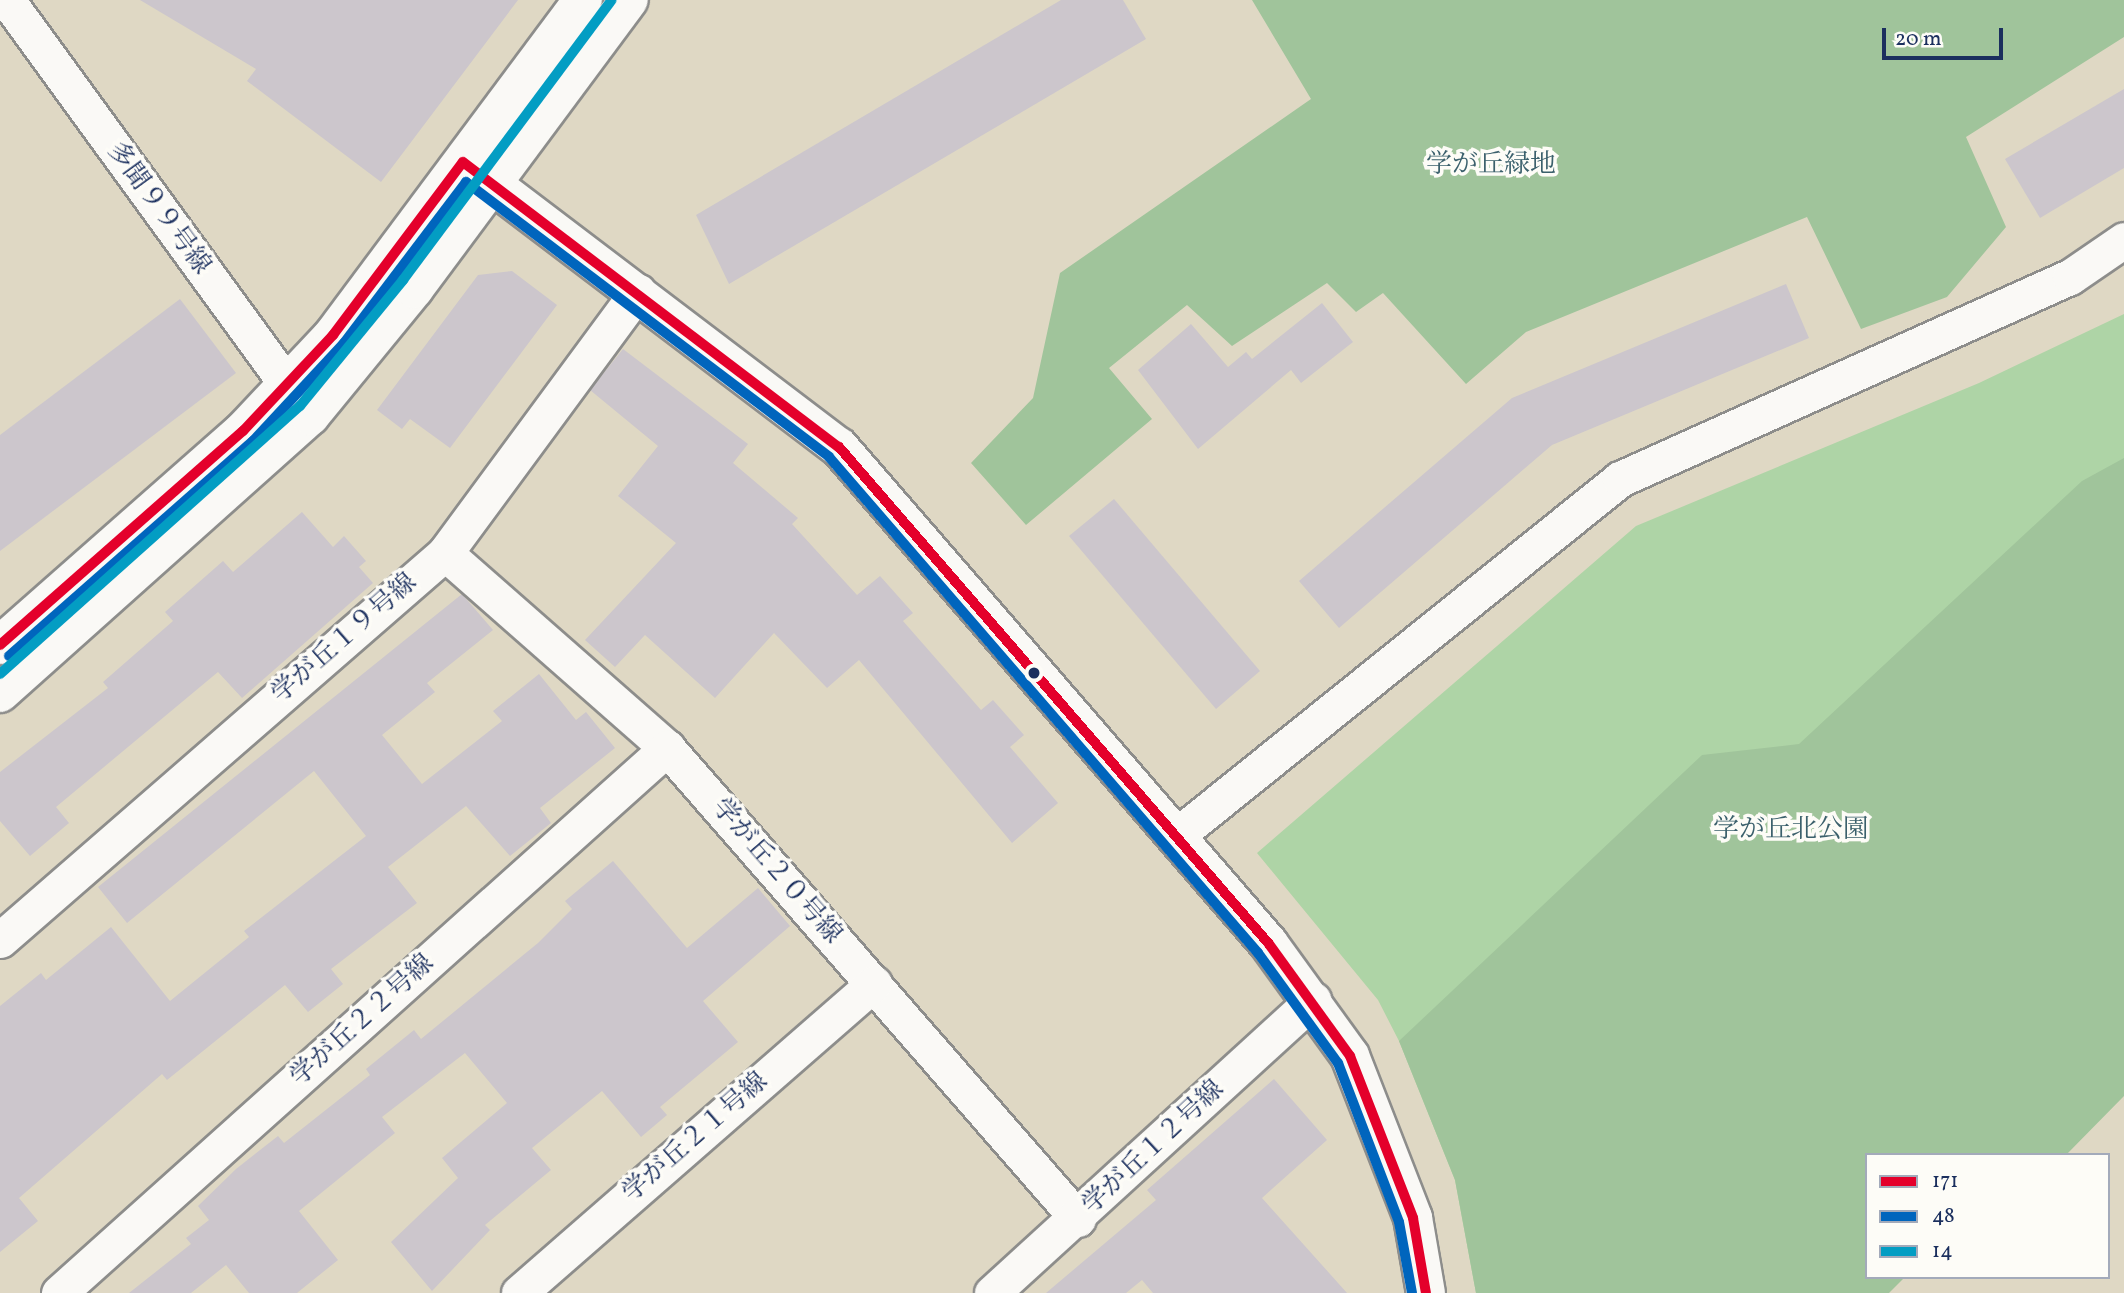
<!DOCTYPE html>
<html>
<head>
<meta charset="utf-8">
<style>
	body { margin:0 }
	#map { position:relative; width:2124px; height:1293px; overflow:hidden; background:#dfd8c4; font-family:Vollkorn,"Noto Serif JP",serif }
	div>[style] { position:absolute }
	.green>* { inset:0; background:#aed4a6 }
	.forest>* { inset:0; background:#a0c49b }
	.building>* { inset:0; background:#ccc6cc }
	.roads { filter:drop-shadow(2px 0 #8d8d8b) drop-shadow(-2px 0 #8d8d8b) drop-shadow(0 2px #8d8d8b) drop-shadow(0 -2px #8d8d8b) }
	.minor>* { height:35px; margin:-17.5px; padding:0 17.5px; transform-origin:17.5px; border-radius:17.5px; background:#faf9f6 }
	.tertiary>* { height:38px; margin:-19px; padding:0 19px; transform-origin:19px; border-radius:19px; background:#faf9f6 }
	.bus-1>* { height:10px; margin:-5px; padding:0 5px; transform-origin:5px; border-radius:5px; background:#e4002b }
	.bus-2>* { height:10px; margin:-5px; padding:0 5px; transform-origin:5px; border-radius:5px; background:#0065bd }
	.bus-3>* { height:10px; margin:-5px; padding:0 5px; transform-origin:5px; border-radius:5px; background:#039dc3 }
	.dots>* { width:19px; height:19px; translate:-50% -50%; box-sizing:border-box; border:4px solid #fdfcf7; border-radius:50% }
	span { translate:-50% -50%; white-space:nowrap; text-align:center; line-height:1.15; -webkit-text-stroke:7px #fdfcf7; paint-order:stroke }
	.park-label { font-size:26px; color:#3b606c }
	.street-label { font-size:26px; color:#1b2f5e }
	.legend { position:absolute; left:1865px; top:1153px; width:245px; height:126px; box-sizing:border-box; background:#fdfcf7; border:2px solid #a3aaba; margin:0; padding:9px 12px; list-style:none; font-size:21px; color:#1b2f5e }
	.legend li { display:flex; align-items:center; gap:14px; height:35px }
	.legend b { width:35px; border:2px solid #a3aaba }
	.scale { position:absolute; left:1882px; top:28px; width:121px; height:32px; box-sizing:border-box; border:4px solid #1b2f5e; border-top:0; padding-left:9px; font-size:21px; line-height:24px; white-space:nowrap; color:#1b2f5e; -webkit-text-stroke:5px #fdfcf7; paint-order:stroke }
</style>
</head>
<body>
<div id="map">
	<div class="green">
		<div style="clip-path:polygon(2124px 314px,2124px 1041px,1867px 1155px,1867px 1277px,1476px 1293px,1455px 1180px,1399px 1041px,1378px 1000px,1257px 853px,1636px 526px,1979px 383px)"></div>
	</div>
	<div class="forest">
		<div style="clip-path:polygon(1252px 0,2124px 0,2124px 37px,1966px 137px,2006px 227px,1947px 297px,1861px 329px,1807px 217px,1526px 332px,1466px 384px,1383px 293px,1356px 312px,1327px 283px,1232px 346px,1187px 305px,1109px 368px,1152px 419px,1026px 525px,971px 463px,1033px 398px,1060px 273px,1311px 99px)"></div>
		<div style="clip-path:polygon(2124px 458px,2124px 1096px,2066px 1155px,1867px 1155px,1867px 1277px,1905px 1277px,1889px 1293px,1476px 1293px,1455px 1180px,1399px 1041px,1702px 755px,1799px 744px,2082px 481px)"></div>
	</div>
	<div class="building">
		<div style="clip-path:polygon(140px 0,518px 0,381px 182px,247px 81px,256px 69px)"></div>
		<div style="clip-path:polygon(1061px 0,1123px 0,1146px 39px,729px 284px,696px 215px)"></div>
		<div style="clip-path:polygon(2124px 89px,2124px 168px,2040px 218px,2005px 159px)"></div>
		<div style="clip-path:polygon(512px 271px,557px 305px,450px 448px,410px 419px,402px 429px,377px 410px,478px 275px)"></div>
		<div style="clip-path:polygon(1786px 284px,1809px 338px,1552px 445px,1339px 628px,1299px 581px,1512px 398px)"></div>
		<div style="clip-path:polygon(180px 299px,236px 373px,0 551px,0 435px)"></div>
		<div style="clip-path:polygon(1322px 303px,1353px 342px,1301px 383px,1291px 370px,1198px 449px,1138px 370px,1191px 324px,1228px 367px,1246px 352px,1252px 359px)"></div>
		<div style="clip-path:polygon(623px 349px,748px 444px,733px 463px,798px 518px,792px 524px,857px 595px,880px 576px,913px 613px,903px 621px,981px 710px,993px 700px,1024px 735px,1010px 747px,1058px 803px,1012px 843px,859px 660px,827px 688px,774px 633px,715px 698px,645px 635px,615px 667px,585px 640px,676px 543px,618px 496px,658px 446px,590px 390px)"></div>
		<div style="clip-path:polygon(1114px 499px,1260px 671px,1216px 709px,1069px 536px)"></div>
		<div style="clip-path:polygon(302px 512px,333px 547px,344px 536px,366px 561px,359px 567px,373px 583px,242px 698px,218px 672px,56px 807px,69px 823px,30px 856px,0 821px,0 772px,108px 688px,103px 682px,173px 621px,165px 612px,223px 561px,233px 572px)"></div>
		<div style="clip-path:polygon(462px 594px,493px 630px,427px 683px,435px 692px,382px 735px,422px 784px,502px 721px,493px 711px,539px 674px,576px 720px,586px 712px,615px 748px,540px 808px,551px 823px,510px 856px,466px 806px,388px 867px,417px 903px,331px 969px,343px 984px,308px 1012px,285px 985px,167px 1080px,162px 1074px,19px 1198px,38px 1221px,0 1252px,0 1006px,41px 973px,46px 980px,111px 927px,170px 1001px,249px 937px,244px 931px,366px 836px,314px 771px,127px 923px,98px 887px)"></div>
		<div style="clip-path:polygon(613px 861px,687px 948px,758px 888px,790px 926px,703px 1001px,738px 1042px,660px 1107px,667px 1115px,641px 1137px,602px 1091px,532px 1148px,551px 1170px,485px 1225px,490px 1230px,432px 1291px,391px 1242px,458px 1178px,442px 1158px,507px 1103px,465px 1053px,382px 1117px,395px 1133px,299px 1211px,338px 1260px,297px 1293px,249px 1293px,226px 1265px,191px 1293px,129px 1293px,191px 1244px,186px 1238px,209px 1220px,198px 1206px,236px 1169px,278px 1136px,284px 1143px,370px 1075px,366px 1069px,414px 1030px,421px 1039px,538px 943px,572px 909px,565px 901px)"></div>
		<div style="clip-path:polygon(1274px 1079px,1327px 1140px,1262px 1198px,1347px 1293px,1153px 1293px,1142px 1280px,1126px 1293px,1046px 1293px,1156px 1200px,1147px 1190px)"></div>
	</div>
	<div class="roads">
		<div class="minor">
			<div style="left:7px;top:0;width:505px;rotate:53.95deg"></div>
			<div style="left:445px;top:553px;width:295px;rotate:41.3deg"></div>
			<div style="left:667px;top:748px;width:625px;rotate:48.89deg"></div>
			<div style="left:1176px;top:836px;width:570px;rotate:-38.8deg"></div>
			<div style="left:1620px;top:479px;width:493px;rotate:-24.2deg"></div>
			<div style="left:2070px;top:277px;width:65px;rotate:-34.4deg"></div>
			<div style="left:0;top:940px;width:590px;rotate:-41.01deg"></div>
			<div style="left:445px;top:553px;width:325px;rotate:-53.6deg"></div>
			<div style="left:59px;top:1293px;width:817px;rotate:-41.87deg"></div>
			<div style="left:519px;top:1293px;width:471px;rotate:-41.1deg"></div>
			<div style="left:992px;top:1293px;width:435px;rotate:-42.4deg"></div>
		</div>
		<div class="tertiary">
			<div style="left:463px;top:162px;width:472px;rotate:37.2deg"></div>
			<div style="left:839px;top:447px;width:657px;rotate:49.13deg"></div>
			<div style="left:1269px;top:944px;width:138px;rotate:54.1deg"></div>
			<div style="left:1350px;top:1056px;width:174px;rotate:68.7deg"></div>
			<div style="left:1413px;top:1218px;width:76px;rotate:80.2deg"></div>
			<div style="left:0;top:645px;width:324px;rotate:-41.4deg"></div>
			<div style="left:243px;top:431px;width:132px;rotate:-46.8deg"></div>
			<div style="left:333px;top:335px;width:418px;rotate:-53.3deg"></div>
			<div style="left:0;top:693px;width:416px;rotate:-41.8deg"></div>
			<div style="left:310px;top:416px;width:164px;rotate:-50.7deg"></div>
			<div style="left:414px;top:289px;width:360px;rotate:-53.4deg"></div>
		</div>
	</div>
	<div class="bus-1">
		<div style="left:0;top:645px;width:324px;rotate:-41.4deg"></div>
		<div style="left:243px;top:431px;width:132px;rotate:-46.8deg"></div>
		<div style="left:333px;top:335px;width:216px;rotate:-53.1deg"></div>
		<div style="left:463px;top:162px;width:472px;rotate:37.2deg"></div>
		<div style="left:839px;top:447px;width:657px;rotate:49.13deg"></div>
		<div style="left:1269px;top:944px;width:138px;rotate:54.1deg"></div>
		<div style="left:1350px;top:1056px;width:174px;rotate:68.7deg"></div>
		<div style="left:1413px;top:1218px;width:76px;rotate:80.2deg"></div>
	</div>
	<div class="bus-2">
		<div style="left:9px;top:656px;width:325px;rotate:-41.4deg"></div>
		<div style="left:253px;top:441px;width:134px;rotate:-47.1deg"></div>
		<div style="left:344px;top:343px;width:202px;rotate:-52.8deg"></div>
		<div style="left:466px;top:182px;width:455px;rotate:37.1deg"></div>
		<div style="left:829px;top:457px;width:656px;rotate:49.14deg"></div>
		<div style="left:1258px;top:953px;width:136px;rotate:54deg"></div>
		<div style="left:1338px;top:1063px;width:170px;rotate:69deg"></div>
		<div style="left:1399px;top:1222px;width:72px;rotate:79.6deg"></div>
	</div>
	<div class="bus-3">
		<div style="left:0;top:674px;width:402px;rotate:-41.8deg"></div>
		<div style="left:300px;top:406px;width:163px;rotate:-50.7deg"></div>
		<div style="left:403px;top:280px;width:349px;rotate:-53.3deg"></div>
	</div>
	<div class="dots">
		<div style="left:1034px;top:673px;background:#1b2f5e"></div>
	</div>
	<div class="park-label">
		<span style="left:1491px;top:166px">学が丘緑地</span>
		<span style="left:1791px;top:831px">学が丘北公園</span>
	</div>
	<div class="street-label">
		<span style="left:158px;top:209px;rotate:54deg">多聞９９号線</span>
		<span style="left:345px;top:639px;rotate:-41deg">学が丘１９号線</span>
		<span style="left:776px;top:872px;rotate:49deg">学が丘２０号線</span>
		<span style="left:363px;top:1021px;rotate:-42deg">学が丘２２号線</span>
		<span style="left:696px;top:1138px;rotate:-41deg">学が丘２１号線</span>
		<span style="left:1154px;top:1148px;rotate:-43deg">学が丘１２号線</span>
	</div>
	<ul class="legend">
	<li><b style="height:9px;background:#e4002b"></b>171</li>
	<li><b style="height:9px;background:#0065bd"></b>48</li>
	<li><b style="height:9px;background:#039dc3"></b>14</li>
	</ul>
	<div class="scale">20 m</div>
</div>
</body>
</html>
